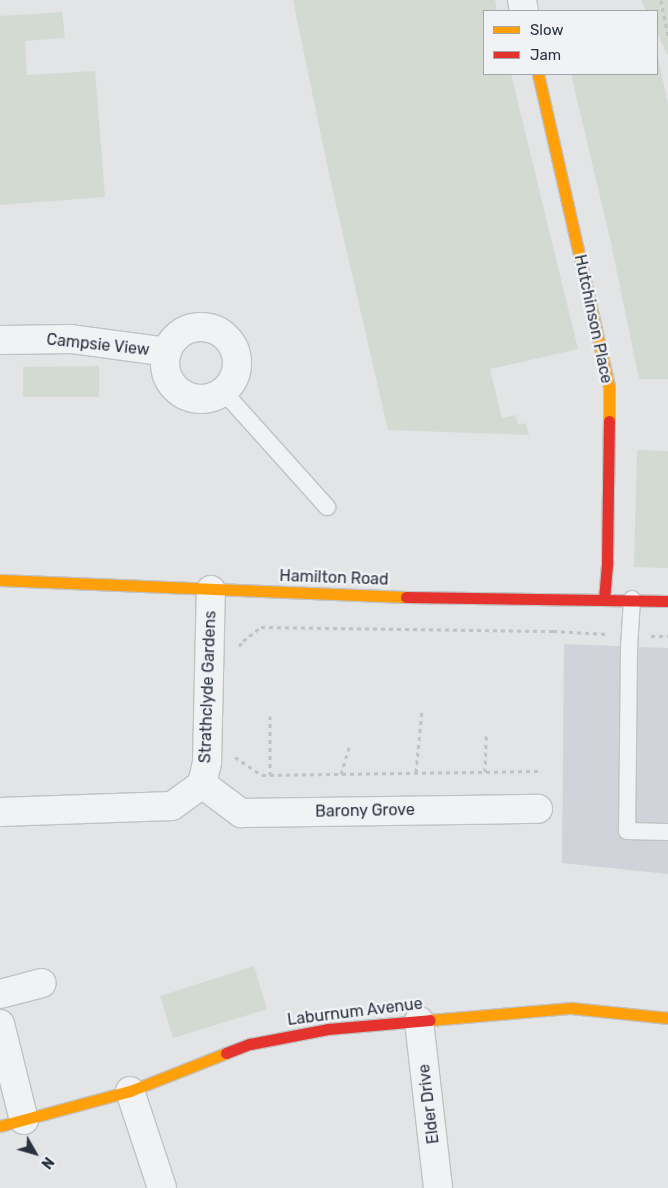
<!DOCTYPE html>
<html>
<head>
<meta charset="utf-8">
<style>
	body { margin:0 }
	#map { position:relative; width:668px; height:1188px; overflow:hidden; background:#e2e4e6; font-family:Rubik,sans-serif }
	div>[style] { position:absolute }
	.built>* { inset:0; background:#d0d3d9 }
	.green>* { inset:0; background:#d2dad2 }
	.path>* { height:3px; margin-top:-1.5px; transform-origin:0; background:repeating-linear-gradient(90deg,#c1c2c6 0 4px,transparent 0 8px) }
	.roads { filter:drop-shadow(1px 0 #c0c2c4) drop-shadow(-1px 0 #c0c2c4) drop-shadow(0 1px #c0c2c4) drop-shadow(0 -1px #c0c2c4) }
	.lane>* { height:16px; margin:-8px; padding:0 8px; transform-origin:8px; border-radius:8px; background:#f1f2f4 }
	.street>* { height:28px; margin:-14px; padding:0 14px; transform-origin:14px; border-radius:14px; background:#f1f2f4 }
	.street>.ring { margin:-14px; padding:0; box-sizing:content-box; background:none; border:28px solid #f1f2f4; border-radius:50% }
	.slow>* { height:11px; margin:-5.5px; padding:0 5.5px; transform-origin:5.5px; border-radius:5.5px; background:#ff9f0a }
	.jam>* { height:11px; margin:-5.5px; padding:0 5.5px; transform-origin:5.5px; border-radius:5.5px; background:#e5322d }
	span { translate:-50% -50%; white-space:nowrap; text-align:center; line-height:1.15; -webkit-text-stroke:5px #f0f2f6; paint-order:stroke }
	.street-label { font-size:16px; color:#2a313e }
	.legend { position:absolute; left:483px; top:10px; width:175px; height:65px; box-sizing:border-box; background:#f0f2f6; border:1px solid #a1a5ac; margin:0; padding:6px 9px; list-style:none; font-size:15px; color:#2a313e }
	.legend li { display:flex; align-items:center; gap:10px; height:25px }
	.legend b { width:25px; border:1px solid #a1a5ac }
	.north { position:absolute; left:10px; top:1128px; width:50px; height:50px; -webkit-text-stroke:4px #f0f2f6; paint-order:stroke; rotate:128deg; font-size:14px; font-weight:700; line-height:20px; text-align:center; color:#2a313e }
	.north::after { content:''; display:block; margin:auto; width:18px; height:22px; background:#2a313e; clip-path:polygon(50% 0,100% 100%,50% 72%,0 100%) }
</style>
</head>
<body>
<div id="map">
	<div class="built">
		<div style="clip-path:polygon(564px 644px,668px 648px,668px 874px,562px 863px)"></div>
	</div>
	<div class="green">
		<div style="clip-path:polygon(293px 0,495px 0,497px 11px,484px 11px,484px 74px,511px 74px,578px 349px,490px 369px,502px 418px,516px 415px,518px 425px,526px 423px,529px 435px,388px 430px,329px 174px)"></div>
		<div style="clip-path:polygon(641px 0,668px 0,668px 56px,657px 33px,657px 11px,646px 11px)"></div>
		<div style="clip-path:polygon(62px 12px,65px 38px,25px 41px,27px 75px,95px 71px,105px 197px,0 205px,0 16px)"></div>
		<div style="clip-path:polygon(657px 53px,668px 104px,668px 379px,639px 379px,611px 243px,571px 74px,657px 74px)"></div>
		<div style="clip-path:polygon(99px 366px,99px 397px,23px 397px,23px 367px)"></div>
		<div style="clip-path:polygon(637px 450px,668px 451px,668px 568px,634px 567px)"></div>
		<div style="clip-path:polygon(254px 966px,267px 1009px,173px 1038px,160px 996px)"></div>
	</div>
	<div class="path">
		<div style="left:661px;top:0;width:36px;rotate:79deg"></div>
		<div style="left:651px;top:636px;width:17px"></div>
		<div style="left:239px;top:646px;width:6px;rotate:-51deg"></div>
		<div style="left:243px;top:641px;width:23px;rotate:-38deg"></div>
		<div style="left:261px;top:627px;width:292px;rotate:0.8deg"></div>
		<div style="left:553px;top:631px;width:54px;rotate:3.2deg"></div>
		<div style="left:270px;top:716px;width:59px;rotate:90deg"></div>
		<div style="left:235px;top:757px;width:32px;rotate:34deg"></div>
		<div style="left:262px;top:775px;width:278px;rotate:-0.8deg"></div>
		<div style="left:416px;top:772px;width:62px;rotate:-84.5deg"></div>
		<div style="left:485px;top:772px;width:37px;rotate:-88deg"></div>
		<div style="left:341px;top:774px;width:30px;rotate:-73deg"></div>
	</div>
	<div class="roads">
		<div class="lane">
			<div style="left:223px;top:391px;width:156px;rotate:48.1deg"></div>
			<div style="left:632px;top:599px;width:49px;rotate:93.5deg"></div>
			<div style="left:629px;top:648px;width:183px;rotate:90.6deg"></div>
			<div style="left:627px;top:831px;width:41px;rotate:1.4deg"></div>
		</div>
		<div class="street">
			<div style="left:522px;top:0;width:11px;rotate:80deg"></div>
			<div class="ring" style="left:165px;top:327px;width:44px;height:44px"></div>
			<div style="left:0;top:340px;width:71px;rotate:-0.8deg"></div>
			<div style="left:71px;top:339px;width:97px;rotate:7.7deg"></div>
			<div style="left:202px;top:784px;width:49px;rotate:36.6deg"></div>
			<div style="left:241px;top:813px;width:297px;rotate:-0.8deg"></div>
			<div style="left:0;top:812px;width:172px;rotate:-2deg"></div>
			<div style="left:172px;top:806px;width:37px;rotate:-36deg"></div>
			<div style="left:202px;top:784px;width:23px;rotate:-77deg"></div>
			<div style="left:207px;top:762px;width:172px;rotate:-88.7deg"></div>
			<div style="left:0;top:994px;width:43px;rotate:-14.7deg"></div>
			<div style="left:419px;top:1021px;width:168px;rotate:83.5deg"></div>
			<div style="left:0;top:1024px;width:99px;rotate:76deg"></div>
			<div style="left:130px;top:1091px;width:102px;rotate:71.7deg"></div>
		</div>
		<div class="slow">
			<div style="left:538px;top:74px;width:320px;rotate:77.2deg"></div>
			<div style="left:609px;top:386px;width:35px;rotate:90deg"></div>
			<div style="left:0;top:580px;width:406px;rotate:2.4deg"></div>
			<div style="left:430px;top:1020px;width:142px;rotate:-4.9deg"></div>
			<div style="left:571px;top:1008px;width:98px;rotate:5.9deg"></div>
			<div style="left:0;top:1126px;width:135px;rotate:-15.1deg"></div>
			<div style="left:130px;top:1091px;width:103px;rotate:-21.6deg"></div>
		</div>
		<div class="jam">
			<div style="left:406px;top:597px;width:262px;rotate:0.9deg"></div>
			<div style="left:604px;top:599px;width:38px;rotate:-85deg"></div>
			<div style="left:607px;top:561px;width:140px;rotate:-89.2deg"></div>
			<div style="left:226px;top:1053px;width:26px;rotate:-21deg"></div>
			<div style="left:250px;top:1044px;width:79px;rotate:-10.9deg"></div>
			<div style="left:328px;top:1029px;width:102px;rotate:-5deg"></div>
		</div>
	</div>
	<div class="street-label">
		<span style="left:593px;top:319px;rotate:78deg">Hutchinson Place</span>
		<span style="left:98px;top:345px;rotate:6deg">Campsie View</span>
		<span style="left:334px;top:578px;rotate:2deg">Hamilton Road</span>
		<span style="left:208px;top:687px;rotate:-88deg">Strathclyde Gardens</span>
		<span style="left:365px;top:811px;rotate:-1deg">Barony Grove</span>
		<span style="left:355px;top:1012px;rotate:-7deg">Laburnum Avenue</span>
		<span style="left:429px;top:1104px;rotate:-97deg">Elder Drive</span>
	</div>
	<ul class="legend">
	<li><b style="height:6px;background:#ff9f0a"></b>Slow</li>
	<li><b style="height:6px;background:#e5322d"></b>Jam</li>
	</ul>
	<div class="north">N</div>
</div>
</body>
</html>
